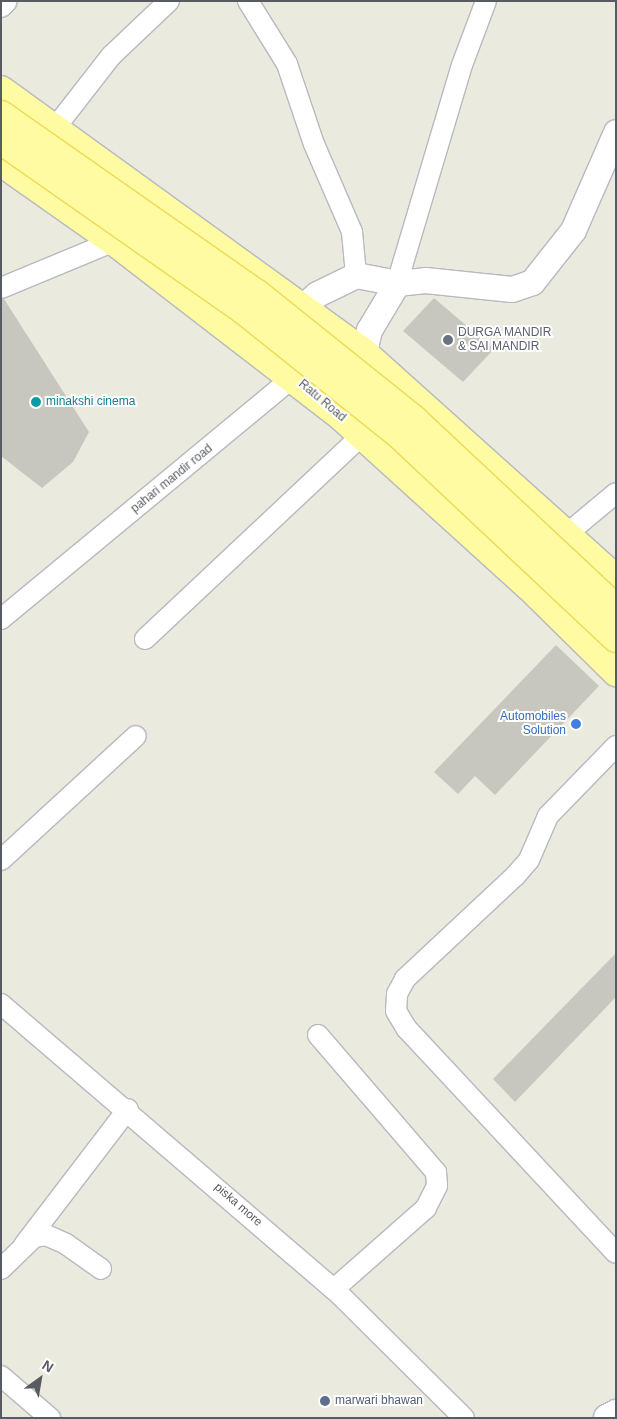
<!DOCTYPE html>
<html>
<head>
<meta charset="utf-8">
<style>
	body { margin:0 }
	#map { position:relative; width:617px; height:1419px; overflow:hidden; background:#ebeadf; font-family:Helvetica,sans-serif }
	div>[style] { position:absolute }
	.building>* { inset:0; background:#c8c7bf }
	.roads { filter:drop-shadow(1px 0 #b7b9bf) drop-shadow(-1px 0 #b7b9bf) drop-shadow(0 1px #b7b9bf) drop-shadow(0 -1px #b7b9bf) }
	.minor>* { height:20px; margin:-10px; padding:0 10px; transform-origin:10px; border-radius:10px; background:#fff }
	.tertiary>* { height:25px; margin:-12.5px; padding:0 12.5px; transform-origin:12.5px; border-radius:12.5px; background:#fff }
	.secondary>* { height:28px; margin:-14px; padding:0 14px; transform-origin:14px; border-radius:14px; background:#fff }
	.primary>* { height:28px; margin:-14px; padding:0 14px; transform-origin:14px; border-radius:14px; background:#fefba2 }
	.bridges { filter:drop-shadow(1px 0 #efd955) drop-shadow(-1px 0 #efd955) drop-shadow(0 1px #efd955) drop-shadow(0 -1px #efd955) }
	.primary-bridge>* { height:28px; margin:-14px; padding:0 14px; transform-origin:14px; border-radius:14px; background:#fefba2 }
	.dots>* { width:14px; height:14px; translate:-50% -50%; box-sizing:border-box; border:2px solid #fff; border-radius:50% }
	span { translate:-50% -50%; white-space:nowrap; text-align:center; line-height:1.15; -webkit-text-stroke:4px #fff; paint-order:stroke }
	.worship-label { font-size:12px; color:#5b616d }
	.left { translate:0 -50%; text-align:left }
	.street-label { font-size:12px; color:#585b61 }
	.culture-label { font-size:12px; color:#0d838f }
	.shop-label { font-size:12px; color:#366cbe }
	.right { translate:-100% -50%; text-align:right }
	.service-label { font-size:12px; color:#4e5e75 }
	.frame { position:absolute; inset:0; border:2px solid #585b61; pointer-events:none }
	.north { position:absolute; left:15px; top:1354px; width:50px; height:50px; -webkit-text-stroke:4px #fff; paint-order:stroke; rotate:32deg; font-size:14px; font-weight:700; line-height:20px; text-align:center; color:#585b61 }
	.north::after { content:''; display:block; margin:auto; width:18px; height:22px; background:#585b61; clip-path:polygon(50% 0,100% 100%,50% 72%,0 100%) }
</style>
</head>
<body>
<div id="map">
	<div class="building">
		<div style="clip-path:polygon(434px 298px,494px 349px,463px 382px,403px 331px)"></div>
		<div style="clip-path:polygon(4px 299px,89px 432px,73px 462px,42px 488px,1px 456px,1px 300px)"></div>
		<div style="clip-path:polygon(556px 645px,599px 686px,495px 795px,475px 776px,458px 794px,434px 772px)"></div>
		<div style="clip-path:polygon(616px 953px,616px 997px,515px 1102px,493px 1079px)"></div>
	</div>
	<div class="roads">
		<div class="minor">
			<div style="left:248px;top:1px;width:74px;rotate:58.2deg"></div>
			<div style="left:287px;top:64px;width:84px;rotate:71.4deg"></div>
			<div style="left:314px;top:144px;width:96px;rotate:66.6deg"></div>
			<div style="left:352px;top:232px;width:43px;rotate:84.7deg"></div>
			<div style="left:1px;top:7px;width:8px;rotate:-45deg"></div>
			<div style="left:55px;top:128px;width:91px;rotate:-52.1deg"></div>
			<div style="left:111px;top:56px;width:80px;rotate:-43.5deg"></div>
			<div style="left:397px;top:283px;width:227px;rotate:-73.4deg"></div>
			<div style="left:462px;top:65px;width:68px;rotate:-69.4deg"></div>
			<div style="left:1px;top:288px;width:133px;rotate:-22.5deg"></div>
			<div style="left:568px;top:533px;width:62px;rotate:-39.8deg"></div>
			<div style="left:1px;top:619px;width:391px;rotate:-39.6deg"></div>
			<div style="left:145px;top:639px;width:310px;rotate:-43.2deg"></div>
			<div style="left:616px;top:746px;width:98px;rotate:134.2deg"></div>
			<div style="left:548px;top:816px;width:48px;rotate:113.4deg"></div>
			<div style="left:529px;top:860px;width:21px;rotate:131deg"></div>
			<div style="left:515px;top:876px;width:151px;rotate:136.9deg"></div>
			<div style="left:405px;top:979px;width:17px;rotate:118deg"></div>
			<div style="left:397px;top:994px;width:17px;rotate:93deg"></div>
			<div style="left:396px;top:1011px;width:21px;rotate:59deg"></div>
			<div style="left:407px;top:1029px;width:306px;rotate:47deg"></div>
			<div style="left:1px;top:860px;width:183px;rotate:-42.6deg"></div>
			<div style="left:1px;top:1004px;width:438px;rotate:40.6deg"></div>
			<div style="left:334px;top:1289px;width:183px;rotate:44.8deg"></div>
			<div style="left:318px;top:1035px;width:181px;rotate:49.3deg"></div>
			<div style="left:436px;top:1172px;width:14px;rotate:86deg"></div>
			<div style="left:437px;top:1186px;width:25px;rotate:117deg"></div>
			<div style="left:426px;top:1208px;width:123px;rotate:138.6deg"></div>
			<div style="left:24px;top:1245px;width:171px;rotate:-52.6deg"></div>
			<div style="left:1px;top:1269px;width:46px;rotate:-44.1deg"></div>
			<div style="left:34px;top:1237px;width:12px;rotate:-9deg"></div>
			<div style="left:46px;top:1235px;width:22px;rotate:24deg"></div>
			<div style="left:66px;top:1244px;width:43px;rotate:35.5deg"></div>
			<div style="left:1px;top:1376px;width:65px;rotate:40.6deg"></div>
		</div>
		<div class="tertiary">
			<div style="left:301px;top:308px;width:21px;rotate:-41deg"></div>
			<div style="left:317px;top:294px;width:43px;rotate:-26deg"></div>
			<div style="left:356px;top:275px;width:42px;rotate:11deg"></div>
			<div style="left:397px;top:283px;width:28px;rotate:-6deg"></div>
			<div style="left:425px;top:280px;width:87px;rotate:5.9deg"></div>
			<div style="left:512px;top:289px;width:21px;rotate:-19deg"></div>
			<div style="left:532px;top:282px;width:66px;rotate:-51.7deg"></div>
			<div style="left:573px;top:230px;width:107px;rotate:-66.3deg"></div>
			<div style="left:364px;top:353px;width:24px;rotate:-78deg"></div>
			<div style="left:369px;top:330px;width:55px;rotate:-59.2deg"></div>
		</div>
		<div class="secondary">
			<div style="left:608px;top:1418px;width:9px;rotate:-27deg"></div>
		</div>
		<div class="primary">
			<div style="left:1px;top:90px;width:448px;rotate:35.9deg"></div>
			<div style="left:364px;top:353px;width:338px;rotate:41.9deg"></div>
			<div style="left:1px;top:162px;width:139px;rotate:35.1deg"></div>
			<div style="left:115px;top:242px;width:287px;rotate:37.6deg"></div>
			<div style="left:342px;top:417px;width:265px;rotate:42.2deg"></div>
			<div style="left:538px;top:595px;width:110px;rotate:44.6deg"></div>
		</div>
	</div>
	<div class="bridges">
		<div class="primary-bridge">
			<div style="left:1px;top:115px;width:312px;rotate:35deg"></div>
			<div style="left:257px;top:294px;width:201px;rotate:38.7deg"></div>
			<div style="left:414px;top:420px;width:277px;rotate:43.1deg"></div>
			<div style="left:1px;top:140px;width:297px;rotate:35deg"></div>
			<div style="left:244px;top:310px;width:201px;rotate:38.7deg"></div>
			<div style="left:401px;top:436px;width:295px;rotate:43.2deg"></div>
		</div>
	</div>
	<div class="dots">
		<div style="left:448px;top:340px;background:#6b7280"></div>
		<div style="left:36px;top:402px;background:#0f9aa8"></div>
		<div style="left:576px;top:724px;background:#3f7fe0"></div>
		<div style="left:325px;top:1401px;background:#5c6f8a"></div>
	</div>
	<div class="worship-label">
		<span class="left" style="left:458px;top:340px">DURGA MANDIR<br>&amp; SAI MANDIR</span>
	</div>
	<div class="street-label">
		<span style="left:322px;top:401px;rotate:40deg">Ratu Road</span>
		<span style="left:172px;top:479px;rotate:-39deg">pahari mandir road</span>
		<span style="left:238px;top:1205px;rotate:41deg">piska more</span>
	</div>
	<div class="culture-label">
		<span class="left" style="left:46px;top:402px">minakshi cinema</span>
	</div>
	<div class="shop-label">
		<span class="right" style="left:566px;top:724px">Automobiles<br>Solution</span>
	</div>
	<div class="service-label">
		<span class="left" style="left:335px;top:1401px">marwari bhawan</span>
	</div>
	<div class="frame"></div>
	<div class="north">N</div>
</div>
</body>
</html>
